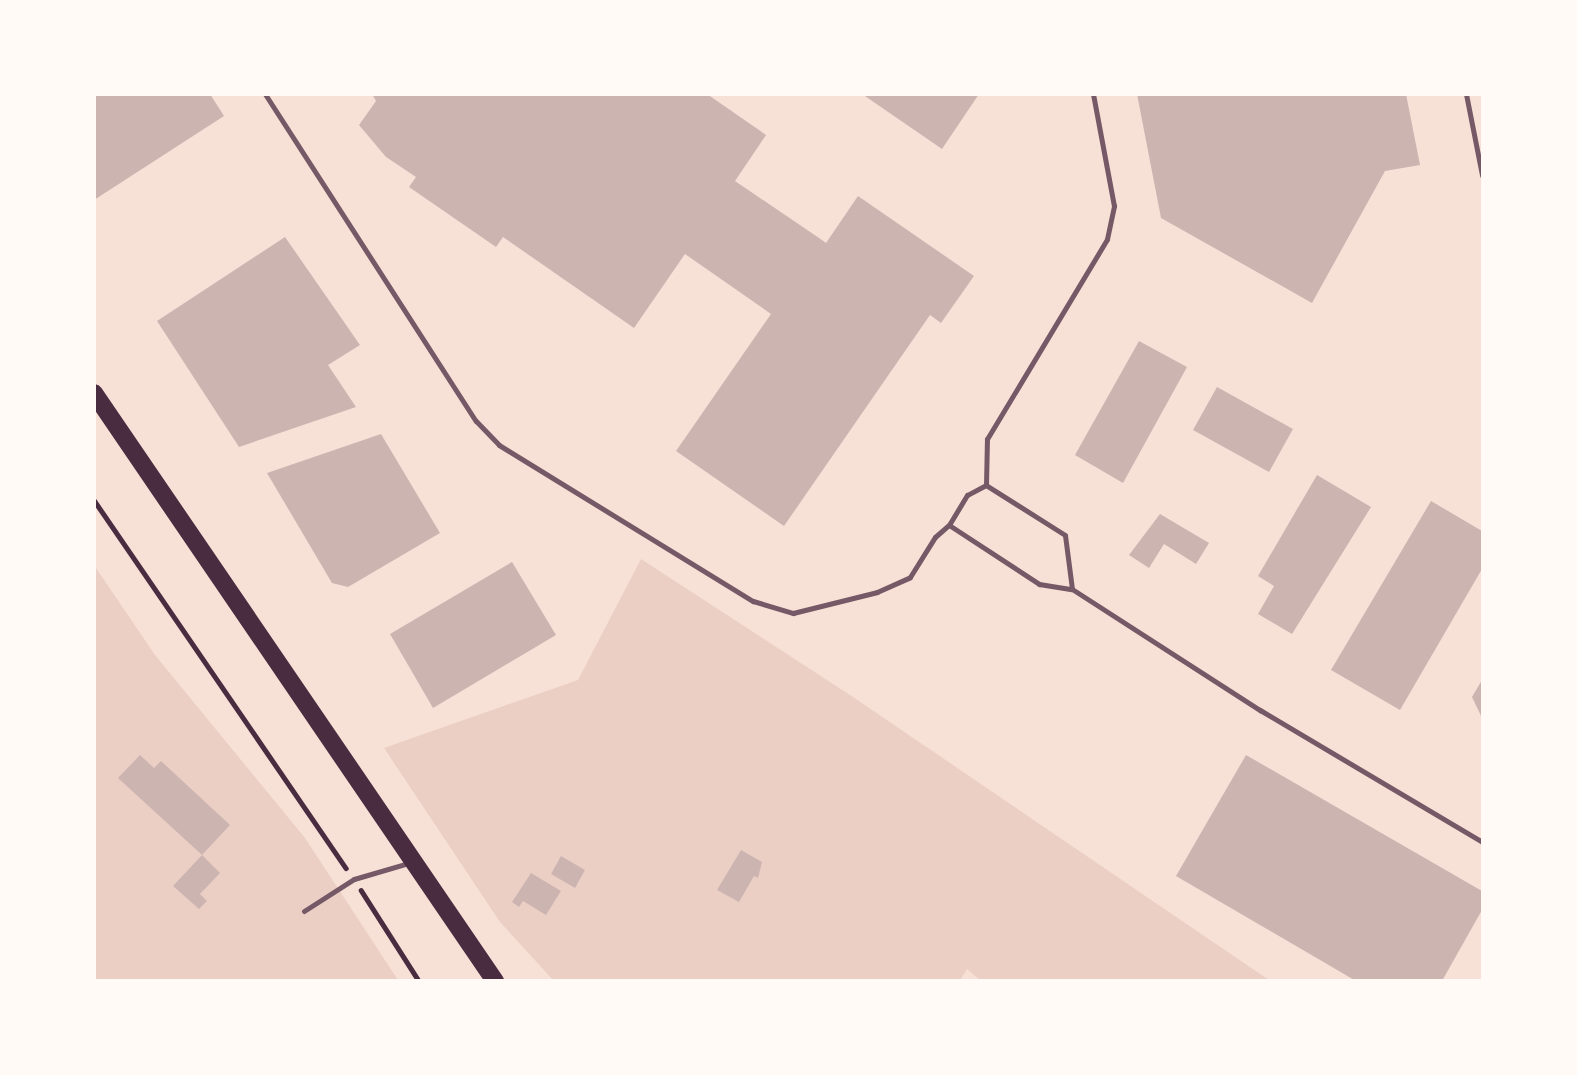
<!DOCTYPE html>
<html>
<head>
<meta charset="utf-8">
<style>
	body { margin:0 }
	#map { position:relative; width:1577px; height:1075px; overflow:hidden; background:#f7e1d7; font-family:"Work Sans",sans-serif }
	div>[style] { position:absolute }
	.green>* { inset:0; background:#ebcfc5 }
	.building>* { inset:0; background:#ccb4b1 }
	.path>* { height:4.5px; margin:-2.25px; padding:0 2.25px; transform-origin:2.25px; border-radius:2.25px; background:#4a2c40 }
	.service>* { height:5px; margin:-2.5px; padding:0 2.5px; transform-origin:2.5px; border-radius:2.5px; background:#755966 }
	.primary>* { height:18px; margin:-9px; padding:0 9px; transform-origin:9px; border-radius:9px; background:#4a2c40 }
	span { translate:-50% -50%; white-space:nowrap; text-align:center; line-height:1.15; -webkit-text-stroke:5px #fffaf5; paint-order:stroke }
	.frame { position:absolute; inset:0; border:96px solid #fffaf5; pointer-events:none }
</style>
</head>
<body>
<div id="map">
	<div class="green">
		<div style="clip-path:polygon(641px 559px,853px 697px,1269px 980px,981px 981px,967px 969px,960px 981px,553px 980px,500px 922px,384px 748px,578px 680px)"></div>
		<div style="clip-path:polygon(94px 565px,155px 655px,305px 838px,398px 980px,95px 980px)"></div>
	</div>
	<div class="building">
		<div style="clip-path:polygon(94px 94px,210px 94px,224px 116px,94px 200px)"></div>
		<div style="clip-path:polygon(372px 94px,707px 94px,766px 135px,735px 181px,822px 240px,826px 243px,858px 196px,974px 276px,941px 323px,930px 315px,784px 526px,676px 451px,771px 314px,685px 254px,634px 328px,503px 237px,496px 247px,409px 187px,416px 177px,386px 157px,359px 125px,376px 101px)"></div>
		<div style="clip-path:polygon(862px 94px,979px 94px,942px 149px)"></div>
		<div style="clip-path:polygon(1137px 94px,1406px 94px,1420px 165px,1385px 171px,1312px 303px,1161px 218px)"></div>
		<div style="clip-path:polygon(285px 237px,360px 345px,328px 365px,356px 407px,239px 447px,157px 321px)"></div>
		<div style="clip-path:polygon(1139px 341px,1187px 367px,1123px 483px,1075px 455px)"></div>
		<div style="clip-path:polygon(1217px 387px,1293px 429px,1269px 472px,1193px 430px)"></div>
		<div style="clip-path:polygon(381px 434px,440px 533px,348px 587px,332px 583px,267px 473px)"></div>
		<div style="clip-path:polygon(1317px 475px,1371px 507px,1292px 634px,1258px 614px,1274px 586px,1258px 576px)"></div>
		<div style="clip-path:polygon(1431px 501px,1482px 531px,1482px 569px,1400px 710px,1331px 670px)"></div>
		<div style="clip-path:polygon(1160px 514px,1209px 543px,1196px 564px,1164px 544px,1149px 568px,1129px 555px)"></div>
		<div style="clip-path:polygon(512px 562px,556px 635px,433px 708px,390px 634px)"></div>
		<div style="clip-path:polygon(1482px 680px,1482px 718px,1472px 697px)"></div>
		<div style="clip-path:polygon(140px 755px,154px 768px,161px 761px,230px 825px,202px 855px,118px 778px)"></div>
		<div style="clip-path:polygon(1246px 755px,1482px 891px,1482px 910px,1442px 981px,1356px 981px,1176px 876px)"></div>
		<div style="clip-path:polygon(741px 850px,762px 862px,758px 878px,754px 876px,739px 902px,717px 890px)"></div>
		<div style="clip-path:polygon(202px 855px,220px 873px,200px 894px,207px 901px,199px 909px,173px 886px)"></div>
		<div style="clip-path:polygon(561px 856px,585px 870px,575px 888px,551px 874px)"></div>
		<div style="clip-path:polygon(531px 873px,561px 891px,546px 915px,523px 901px,519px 907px,512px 902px)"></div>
	</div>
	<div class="path">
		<div style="left:94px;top:500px;width:446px;rotate:55.6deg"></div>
		<div style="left:361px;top:890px;width:108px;rotate:57.5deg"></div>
	</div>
	<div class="service">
		<div style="left:265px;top:94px;width:389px;rotate:57.2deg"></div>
		<div style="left:476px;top:421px;width:33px;rotate:46deg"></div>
		<div style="left:499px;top:445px;width:298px;rotate:31.6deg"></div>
		<div style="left:753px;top:601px;width:42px;rotate:16.7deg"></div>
		<div style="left:793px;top:613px;width:87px;rotate:-14deg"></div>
		<div style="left:877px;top:592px;width:36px;rotate:-24deg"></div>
		<div style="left:910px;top:577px;width:47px;rotate:-58deg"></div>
		<div style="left:935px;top:537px;width:18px;rotate:-41deg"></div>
		<div style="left:1466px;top:94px;width:83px;rotate:78.8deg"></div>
		<div style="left:986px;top:485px;width:46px;rotate:-88.8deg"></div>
		<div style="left:987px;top:439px;width:233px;rotate:-59deg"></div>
		<div style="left:1107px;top:239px;width:34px;rotate:-78deg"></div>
		<div style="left:1114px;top:206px;width:114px;rotate:-100.6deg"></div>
		<div style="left:1072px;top:589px;width:54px;rotate:-97.4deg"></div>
		<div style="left:1065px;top:535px;width:93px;rotate:-147.7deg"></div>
		<div style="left:986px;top:485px;width:21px;rotate:152deg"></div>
		<div style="left:967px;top:495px;width:35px;rotate:121deg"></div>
		<div style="left:949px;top:525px;width:108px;rotate:33.2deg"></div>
		<div style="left:1039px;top:584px;width:33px;rotate:9deg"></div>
		<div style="left:1072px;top:589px;width:224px;rotate:32.8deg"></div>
		<div style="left:1260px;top:710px;width:258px;rotate:30.7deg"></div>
		<div style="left:304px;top:911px;width:59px;rotate:-32.6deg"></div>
		<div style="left:354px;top:879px;width:60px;rotate:-16.3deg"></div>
	</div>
	<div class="primary">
		<div style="left:94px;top:393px;width:712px;rotate:55.71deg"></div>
	</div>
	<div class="frame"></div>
</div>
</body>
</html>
